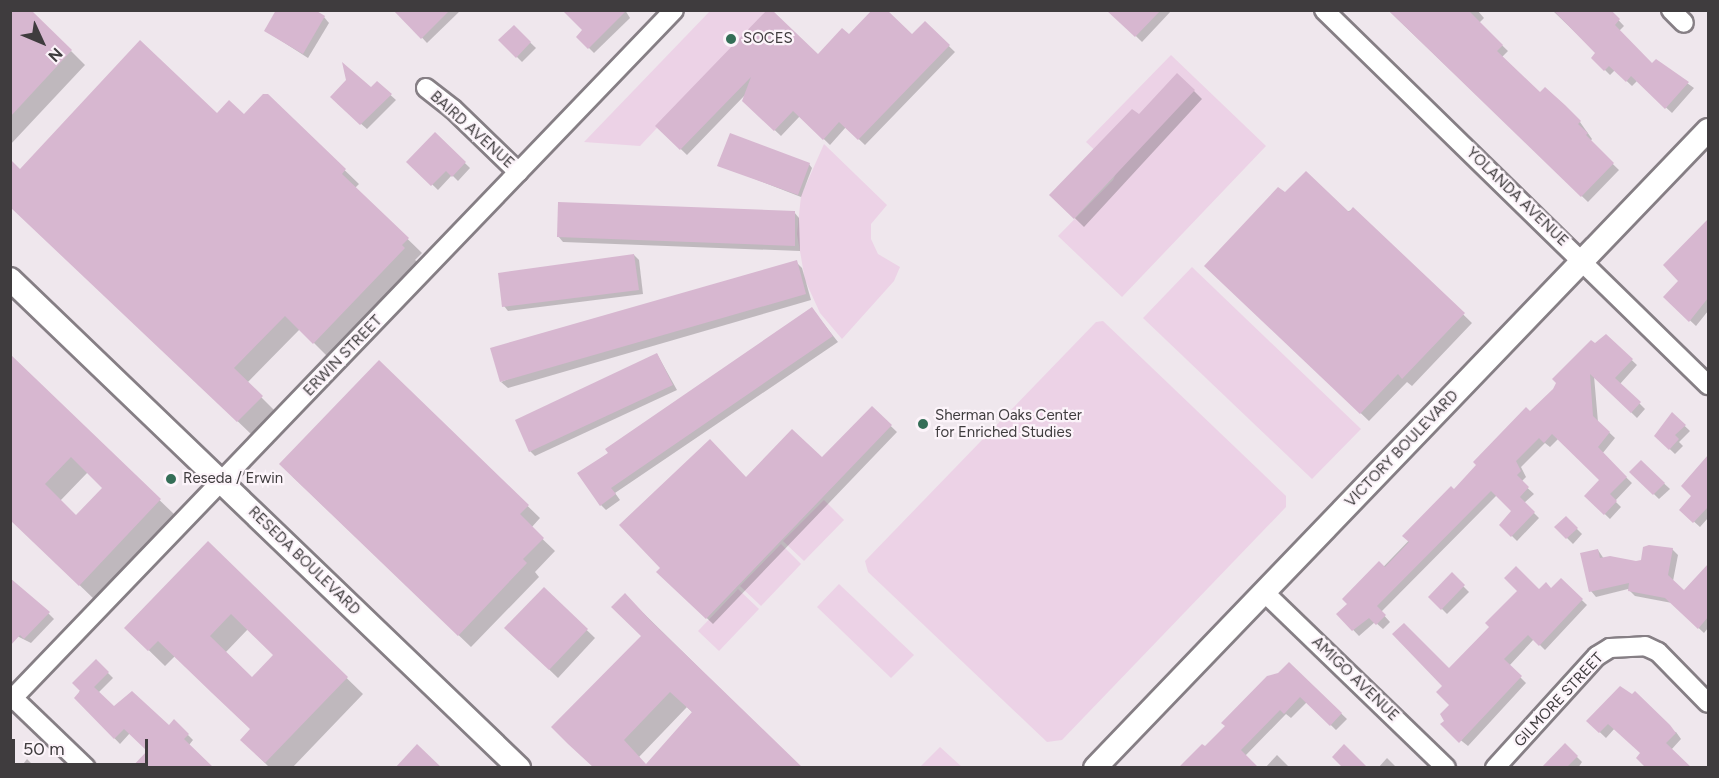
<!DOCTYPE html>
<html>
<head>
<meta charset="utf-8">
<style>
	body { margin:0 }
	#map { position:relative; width:1719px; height:778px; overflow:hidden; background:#efe7ed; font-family:Figtree,sans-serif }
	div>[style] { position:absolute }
	.green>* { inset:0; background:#ecd2e6 }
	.shadow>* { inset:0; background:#0003 }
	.building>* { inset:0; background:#d7b7d0 }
	.roads { filter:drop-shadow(2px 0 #867f85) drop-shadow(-2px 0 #867f85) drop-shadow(0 2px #867f85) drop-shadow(0 -2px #867f85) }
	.minor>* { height:18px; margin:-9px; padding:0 9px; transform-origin:9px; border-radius:9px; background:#fff }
	.major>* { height:22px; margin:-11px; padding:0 11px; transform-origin:11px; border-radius:11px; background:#fff }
	.dots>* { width:16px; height:16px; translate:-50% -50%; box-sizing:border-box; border:3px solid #fcf4fa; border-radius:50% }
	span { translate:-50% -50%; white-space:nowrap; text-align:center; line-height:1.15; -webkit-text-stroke:4.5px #fcf4fa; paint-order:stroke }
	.poi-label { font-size:15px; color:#3f3c3e }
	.left { translate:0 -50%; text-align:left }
	.street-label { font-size:15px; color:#3f3c3e }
	.frame { position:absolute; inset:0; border:12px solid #3f3c3e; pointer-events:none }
	.north { position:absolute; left:12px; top:12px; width:60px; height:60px; -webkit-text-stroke:4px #fcf4fa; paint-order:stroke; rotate:134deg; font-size:16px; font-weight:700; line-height:24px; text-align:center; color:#3f3c3e }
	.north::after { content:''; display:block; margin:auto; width:21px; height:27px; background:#3f3c3e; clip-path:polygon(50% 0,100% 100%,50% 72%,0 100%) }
	.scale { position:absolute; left:12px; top:739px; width:136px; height:27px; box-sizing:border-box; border:3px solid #3f3c3e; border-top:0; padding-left:8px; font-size:18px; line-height:21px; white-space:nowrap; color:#3f3c3e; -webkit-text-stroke:4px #fcf4fa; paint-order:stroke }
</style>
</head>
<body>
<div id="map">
	<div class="green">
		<div style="clip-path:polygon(710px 11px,767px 11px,640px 146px,584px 142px)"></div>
		<div style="clip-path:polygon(1171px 55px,1266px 146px,1122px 297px,1058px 236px,1113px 180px,1117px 171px,1086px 142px)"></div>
		<div style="clip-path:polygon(824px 144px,887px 205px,871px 224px,871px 239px,878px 254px,900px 267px,894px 281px,842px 339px,820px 313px,805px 280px,797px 234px,801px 196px)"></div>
		<div style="clip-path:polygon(1192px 267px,1361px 429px,1312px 479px,1143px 318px)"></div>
		<div style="clip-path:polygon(1103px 321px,1286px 496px,1286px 507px,1062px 740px,1047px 742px,868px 572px,865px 561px,1096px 322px)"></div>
		<div style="clip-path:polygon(824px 500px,844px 520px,804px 561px,783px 541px)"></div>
		<div style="clip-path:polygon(781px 544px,801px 564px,761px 606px,740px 586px)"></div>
		<div style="clip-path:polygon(839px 584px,914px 655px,891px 678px,817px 607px)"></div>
		<div style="clip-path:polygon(738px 589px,759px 609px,719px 651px,698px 631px)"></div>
		<div style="clip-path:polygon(940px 747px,962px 767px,920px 767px)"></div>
	</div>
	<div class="shadow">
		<div style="clip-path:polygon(406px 10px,461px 10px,427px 43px,401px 15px)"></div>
		<div style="clip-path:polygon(625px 10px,630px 18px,594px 53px,578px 37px)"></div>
		<div style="clip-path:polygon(769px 10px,818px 56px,912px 36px,925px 23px,955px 52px,865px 145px,846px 127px,830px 145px,800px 116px,781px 136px,744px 101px,746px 94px,687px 155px,657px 126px)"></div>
		<div style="clip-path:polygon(1109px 10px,1172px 10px,1142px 42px)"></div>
		<div style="clip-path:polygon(1388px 10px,1477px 10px,1484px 18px,1479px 23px,1508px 51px,1502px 57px,1540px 94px,1580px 122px,1592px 139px,1590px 142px,1619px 170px,1588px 202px)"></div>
		<div style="clip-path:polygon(1552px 10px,1609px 10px,1624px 26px,1619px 31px,1652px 66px,1656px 61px,1694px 88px,1672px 113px,1637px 81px,1632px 86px,1615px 70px,1610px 75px,1593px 58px,1597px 53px)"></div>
		<div style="clip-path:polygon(324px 17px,329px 23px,308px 58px,266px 31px)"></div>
		<div style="clip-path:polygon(514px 27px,536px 48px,522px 62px,500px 40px)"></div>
		<div style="clip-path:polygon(71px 51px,85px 65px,10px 145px,10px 77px)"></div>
		<div style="clip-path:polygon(1178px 75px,1202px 99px,1084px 227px,1051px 195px,1139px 116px)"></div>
		<div style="clip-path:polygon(377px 83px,396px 100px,367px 129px,337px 103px,371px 90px)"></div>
		<div style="clip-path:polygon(268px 96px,359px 184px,355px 188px,422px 253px,415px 260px,418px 262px,328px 357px,300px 329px,247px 383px,275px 411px,252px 435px,10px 203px,20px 171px,217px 115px,244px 116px)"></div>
		<div style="clip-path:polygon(435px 134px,470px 168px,458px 181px,452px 175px,438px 190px,409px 162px)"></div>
		<div style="clip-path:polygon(809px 164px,812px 168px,801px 197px,719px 165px)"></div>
		<div style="clip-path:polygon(1354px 209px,1472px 323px,1412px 386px,1407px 382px,1369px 421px,1206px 266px)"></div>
		<div style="clip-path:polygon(794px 212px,799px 218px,800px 251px,563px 242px,558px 236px)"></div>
		<div style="clip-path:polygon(1708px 220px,1708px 311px,1696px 326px,1665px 297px,1681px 281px,1665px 265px)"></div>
		<div style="clip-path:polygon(634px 255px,639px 260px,643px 294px,508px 311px,504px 306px)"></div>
		<div style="clip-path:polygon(796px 262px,802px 268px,811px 300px,508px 388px,501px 382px)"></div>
		<div style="clip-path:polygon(812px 309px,838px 342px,615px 493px,620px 500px,606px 510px,601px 505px,579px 474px)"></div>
		<div style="clip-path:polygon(1606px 336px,1637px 365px,1620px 384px,1645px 409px,1637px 418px,1594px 376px,1598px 422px,1615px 438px,1602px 454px,1632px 483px,1615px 501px,1621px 507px,1610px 519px,1586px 496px,1601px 480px,1559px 438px,1550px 447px,1545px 443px,1521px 467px,1526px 477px,1521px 482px,1534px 494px,1524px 503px,1539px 518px,1517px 541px,1501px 525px,1513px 511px,1497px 495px,1381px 612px,1390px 622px,1383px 629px,1375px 622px,1359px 636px,1338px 614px)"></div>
		<div style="clip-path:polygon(657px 354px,677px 390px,535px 456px,530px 451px)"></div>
		<div style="clip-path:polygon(evenodd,10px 356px,176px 516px,96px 601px,10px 518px,10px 356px,88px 472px,104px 488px,76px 517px,60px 501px,88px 472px)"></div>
		<div style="clip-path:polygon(379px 362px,540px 518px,531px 528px,555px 551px,535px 572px,539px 577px,471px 647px,293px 477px)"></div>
		<div style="clip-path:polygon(872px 408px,897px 432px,713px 624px,658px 572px,746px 479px,823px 460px)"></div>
		<div style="clip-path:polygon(1672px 414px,1690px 431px,1679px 442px,1683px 446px,1675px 454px,1656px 436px)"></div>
		<div style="clip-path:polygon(1708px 457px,1708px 518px,1700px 527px,1681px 510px,1693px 496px,1683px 486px)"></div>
		<div style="clip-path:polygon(1641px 462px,1670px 489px,1659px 499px,1631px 472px)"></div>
		<div style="clip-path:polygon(1566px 518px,1582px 534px,1573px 544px,1556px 527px)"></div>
		<div style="clip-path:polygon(evenodd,208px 543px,363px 694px,292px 768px,270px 768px,242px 740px,252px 730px,175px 656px,165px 666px,126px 628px,208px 543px,248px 629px,275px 656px,252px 679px,225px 653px,248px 629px)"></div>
		<div style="clip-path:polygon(1672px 549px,1678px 555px,1673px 581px,1684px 592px,1708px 579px,1708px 628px,1704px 633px,1672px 603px,1635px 596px,1628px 589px,1596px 597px,1591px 591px,1598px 550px,1604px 559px,1636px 563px)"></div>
		<div style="clip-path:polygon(1452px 575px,1469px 592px,1447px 614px,1430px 597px)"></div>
		<div style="clip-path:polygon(1561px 580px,1587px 605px,1545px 650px,1534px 639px,1509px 666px,1526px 683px,1468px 746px,1448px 730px,1451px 705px,1444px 686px,1449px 670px,1539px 591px,1551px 590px)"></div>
		<div style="clip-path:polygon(544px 589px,595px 638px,558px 678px,506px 628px)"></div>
		<div style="clip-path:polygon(evenodd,625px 595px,801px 768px,594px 768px,642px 636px,625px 595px,687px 707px,693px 713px,646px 766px,639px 757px,687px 707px)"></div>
		<div style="clip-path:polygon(48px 613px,54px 619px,31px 643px,17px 636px)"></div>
		<div style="clip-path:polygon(96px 661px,113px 678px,98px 693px,114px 708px,169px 727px,174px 721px,193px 740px,189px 745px,149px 751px,130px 733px,120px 744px,76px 698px)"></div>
		<div style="clip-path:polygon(1289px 664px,1347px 719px,1336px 730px,1307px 702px,1291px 718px,1286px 714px,1245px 756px,1205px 749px)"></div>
		<div style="clip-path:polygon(1588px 721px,1676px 732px,1681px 739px,1671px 750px,1642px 754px,1615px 728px,1606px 738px)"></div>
		<div style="clip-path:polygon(1565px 745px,1582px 762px,1578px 768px,1543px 768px)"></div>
		<div style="clip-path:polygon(1277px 755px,1290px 768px,1265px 768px)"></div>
		<div style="clip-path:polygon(1387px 758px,1397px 768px,1378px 768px)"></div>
		<div style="clip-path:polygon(27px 759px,36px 768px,20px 768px)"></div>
	</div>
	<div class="building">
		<div style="clip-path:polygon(10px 10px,31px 10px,72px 50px,10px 117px)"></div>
		<div style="clip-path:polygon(276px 10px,315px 10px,325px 16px,303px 54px,264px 31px)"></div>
		<div style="clip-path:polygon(393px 10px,450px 10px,421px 39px)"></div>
		<div style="clip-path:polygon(562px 10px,627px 10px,588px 49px,576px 37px,582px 30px)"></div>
		<div style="clip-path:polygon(767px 10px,772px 10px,818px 54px,842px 28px,849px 34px,872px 10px,887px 10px,912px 34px,925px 21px,950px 45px,858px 140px,839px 122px,823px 140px,793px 111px,774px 131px,742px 101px,751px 77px,680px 150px,655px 126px)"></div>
		<div style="clip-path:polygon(1106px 10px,1161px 10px,1135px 37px)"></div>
		<div style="clip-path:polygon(1388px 10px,1468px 10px,1503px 45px,1497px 51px,1540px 92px,1545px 87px,1565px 105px,1581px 121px,1578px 124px,1588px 133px,1586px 135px,1614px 163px,1581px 197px)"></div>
		<div style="clip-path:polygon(1553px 10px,1611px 10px,1620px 19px,1615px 25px,1652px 63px,1656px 59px,1689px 82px,1665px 109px,1631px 76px,1626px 82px,1609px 66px,1604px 71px,1591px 58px,1595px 53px)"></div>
		<div style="clip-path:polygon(514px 25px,531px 42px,516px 58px,498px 40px)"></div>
		<div style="clip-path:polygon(140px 40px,217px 113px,229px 100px,244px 114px,263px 94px,268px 94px,346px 169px,342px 174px,409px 238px,402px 245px,405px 248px,313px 344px,285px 316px,234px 368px,263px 396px,237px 422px,10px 207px,10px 159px,20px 169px)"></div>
		<div style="clip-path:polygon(342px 62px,371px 87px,377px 81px,392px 94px,360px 125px,330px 97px,346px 80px)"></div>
		<div style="clip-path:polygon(1177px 73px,1195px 90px,1074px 219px,1049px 195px,1132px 109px,1139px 114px)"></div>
		<div style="clip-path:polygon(435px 132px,466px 162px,452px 177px,446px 171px,431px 186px,406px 162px)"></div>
		<div style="clip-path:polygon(730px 133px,810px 163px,798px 195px,717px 166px)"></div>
		<div style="clip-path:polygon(1306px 171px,1349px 212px,1353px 207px,1465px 313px,1402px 379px,1398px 374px,1360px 414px,1204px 266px,1278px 187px,1285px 192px)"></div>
		<div style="clip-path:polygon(558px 202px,795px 211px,795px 246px,557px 237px)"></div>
		<div style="clip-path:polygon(1708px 219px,1708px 298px,1689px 322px,1663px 297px,1678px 281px,1663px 265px)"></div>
		<div style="clip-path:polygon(634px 254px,639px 290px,502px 307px,498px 273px)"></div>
		<div style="clip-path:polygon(797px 260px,806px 294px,500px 382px,490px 348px)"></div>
		<div style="clip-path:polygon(812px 307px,833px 336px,611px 488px,616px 494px,600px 506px,577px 473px,608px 453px,605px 449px)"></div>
		<div style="clip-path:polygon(1606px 334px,1633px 359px,1615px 378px,1641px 402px,1631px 413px,1590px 374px,1593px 416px,1610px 432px,1598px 447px,1627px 477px,1610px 494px,1617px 501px,1604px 515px,1584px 496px,1599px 480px,1552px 434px,1544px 443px,1539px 438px,1516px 461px,1521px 471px,1517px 475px,1529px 487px,1520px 497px,1535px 512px,1511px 537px,1499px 525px,1511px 511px,1491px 491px,1377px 606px,1386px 615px,1376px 625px,1369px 618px,1352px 631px,1336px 614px,1347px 604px,1342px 599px,1379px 561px,1385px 567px,1409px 542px,1402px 536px,1451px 486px,1454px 489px,1476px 465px,1473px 462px,1526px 407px,1530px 411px,1553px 389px,1556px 383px,1552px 379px,1591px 340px,1595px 343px)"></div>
		<div style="clip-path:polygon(657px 353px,673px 385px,529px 452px,515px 420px)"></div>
		<div style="clip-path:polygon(evenodd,10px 354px,161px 499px,79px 586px,10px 520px,10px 354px,71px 457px,102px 488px,76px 515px,45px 484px,71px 457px)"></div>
		<div style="clip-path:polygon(379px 360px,529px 505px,520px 514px,544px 538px,523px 559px,527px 563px,458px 636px,279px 464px)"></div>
		<div style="clip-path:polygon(872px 406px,892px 425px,706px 619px,656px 572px,660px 568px,619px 525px,710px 439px,746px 477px,792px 429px,822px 457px)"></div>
		<div style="clip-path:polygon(1672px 412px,1686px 425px,1675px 435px,1679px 439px,1669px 450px,1654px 436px)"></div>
		<div style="clip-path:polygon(1708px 455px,1708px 507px,1693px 523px,1679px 510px,1691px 496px,1681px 486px)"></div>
		<div style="clip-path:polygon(1641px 460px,1665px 483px,1653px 495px,1629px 472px)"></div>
		<div style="clip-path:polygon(1566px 516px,1578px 528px,1566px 539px,1554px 527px)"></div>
		<div style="clip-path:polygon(evenodd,208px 541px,348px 677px,265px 763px,240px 740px,250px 729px,212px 693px,158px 641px,148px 651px,124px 628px,208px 541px,231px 614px,273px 655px,252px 677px,210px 636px,231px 614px)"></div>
		<div style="clip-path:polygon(1649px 545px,1673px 548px,1668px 575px,1684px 590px,1708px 564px,1708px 617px,1698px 629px,1665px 598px,1628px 591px,1629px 583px,1589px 592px,1580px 553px,1598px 549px,1600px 558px,1610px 556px,1636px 561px,1641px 560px,1643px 547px)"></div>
		<div style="clip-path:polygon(1516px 566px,1539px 589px,1546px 582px,1551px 588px,1561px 578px,1583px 599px,1539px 646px,1528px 635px,1504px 659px,1522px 676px,1459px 743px,1440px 724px,1444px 721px,1440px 714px,1449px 705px,1436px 692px,1442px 686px,1392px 634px,1404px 623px,1449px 668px,1489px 627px,1485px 623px,1517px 591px,1504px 578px)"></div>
		<div style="clip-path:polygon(1452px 572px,1465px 585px,1441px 610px,1428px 597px)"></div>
		<div style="clip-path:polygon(10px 578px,50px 612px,24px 639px,20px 635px,10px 646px)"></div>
		<div style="clip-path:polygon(544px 587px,588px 629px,549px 670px,504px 628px)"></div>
		<div style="clip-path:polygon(evenodd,625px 593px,650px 620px,803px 768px,594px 768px,568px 744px,551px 727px,641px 636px,611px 607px,625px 593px,670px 692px,692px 712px,646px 764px,624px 740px,670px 692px)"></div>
		<div style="clip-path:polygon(96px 659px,109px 672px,94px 687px,114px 706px,132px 691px,169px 725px,174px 719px,189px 734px,184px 739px,214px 768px,131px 768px,147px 751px,124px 729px,114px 739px,74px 698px,80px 691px,72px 683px)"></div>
		<div style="clip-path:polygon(1289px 662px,1342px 713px,1330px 726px,1300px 697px,1284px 714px,1280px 710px,1241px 750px,1259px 768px,1178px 768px,1202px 744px,1205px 746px,1225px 726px,1221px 723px,1267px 676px,1278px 673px)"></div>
		<div style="clip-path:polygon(1620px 686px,1632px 694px,1635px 691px,1670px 725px,1676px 733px,1666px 743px,1692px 768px,1646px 768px,1636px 758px,1640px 753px,1608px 724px,1599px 733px,1586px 721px)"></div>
		<div style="clip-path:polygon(1565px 743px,1578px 756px,1566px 768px,1541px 768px)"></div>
		<div style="clip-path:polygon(417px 744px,442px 768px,395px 768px)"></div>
		<div style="clip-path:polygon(1344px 744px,1368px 768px,1343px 768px,1332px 757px)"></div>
	</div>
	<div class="roads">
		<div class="minor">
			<div style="left:1324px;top:10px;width:537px;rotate:44.32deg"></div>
			<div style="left:1671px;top:10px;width:18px;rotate:45deg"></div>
			<div style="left:426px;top:88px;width:34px;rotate:38deg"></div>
			<div style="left:453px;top:109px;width:91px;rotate:44.1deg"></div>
			<div style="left:1264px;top:592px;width:253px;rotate:44deg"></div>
			<div style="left:10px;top:695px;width:105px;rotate:43.8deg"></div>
			<div style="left:10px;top:701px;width:958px;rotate:-46.14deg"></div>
			<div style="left:1495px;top:768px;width:151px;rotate:-47.7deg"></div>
			<div style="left:1597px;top:656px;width:15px;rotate:-32deg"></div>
			<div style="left:1610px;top:648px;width:35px;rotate:-3deg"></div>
			<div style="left:1645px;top:646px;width:14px;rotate:25deg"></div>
			<div style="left:1658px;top:652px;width:71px;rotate:45.6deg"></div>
		</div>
		<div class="major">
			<div style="left:10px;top:279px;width:706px;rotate:43.85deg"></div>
			<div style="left:1095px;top:768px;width:885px;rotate:-46.14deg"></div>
		</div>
	</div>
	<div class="dots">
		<div style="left:731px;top:39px;background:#346e57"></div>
		<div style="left:923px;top:424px;background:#346e57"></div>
		<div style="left:171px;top:479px;background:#346e57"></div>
	</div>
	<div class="poi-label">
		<span class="left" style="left:743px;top:39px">SOCES</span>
		<span class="left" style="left:935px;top:424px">Sherman Oaks Center<br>for Enriched Studies</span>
		<span class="left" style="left:183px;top:479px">Reseda / Erwin</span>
	</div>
	<div class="street-label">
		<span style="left:472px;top:130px;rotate:42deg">BAIRD AVENUE</span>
		<span style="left:1517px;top:197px;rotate:44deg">YOLANDA AVENUE</span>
		<span style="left:343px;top:356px;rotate:-46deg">ERWIN STREET</span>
		<span style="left:1402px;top:449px;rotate:-46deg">VICTORY BOULEVARD</span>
		<span style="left:304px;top:561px;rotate:44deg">RESEDA BOULEVARD</span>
		<span style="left:1355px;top:679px;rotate:44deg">AMIGO AVENUE</span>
		<span style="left:1559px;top:700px;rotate:-47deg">GILMORE STREET</span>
	</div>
	<div class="frame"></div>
	<div class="north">N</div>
	<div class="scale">50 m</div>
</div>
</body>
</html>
